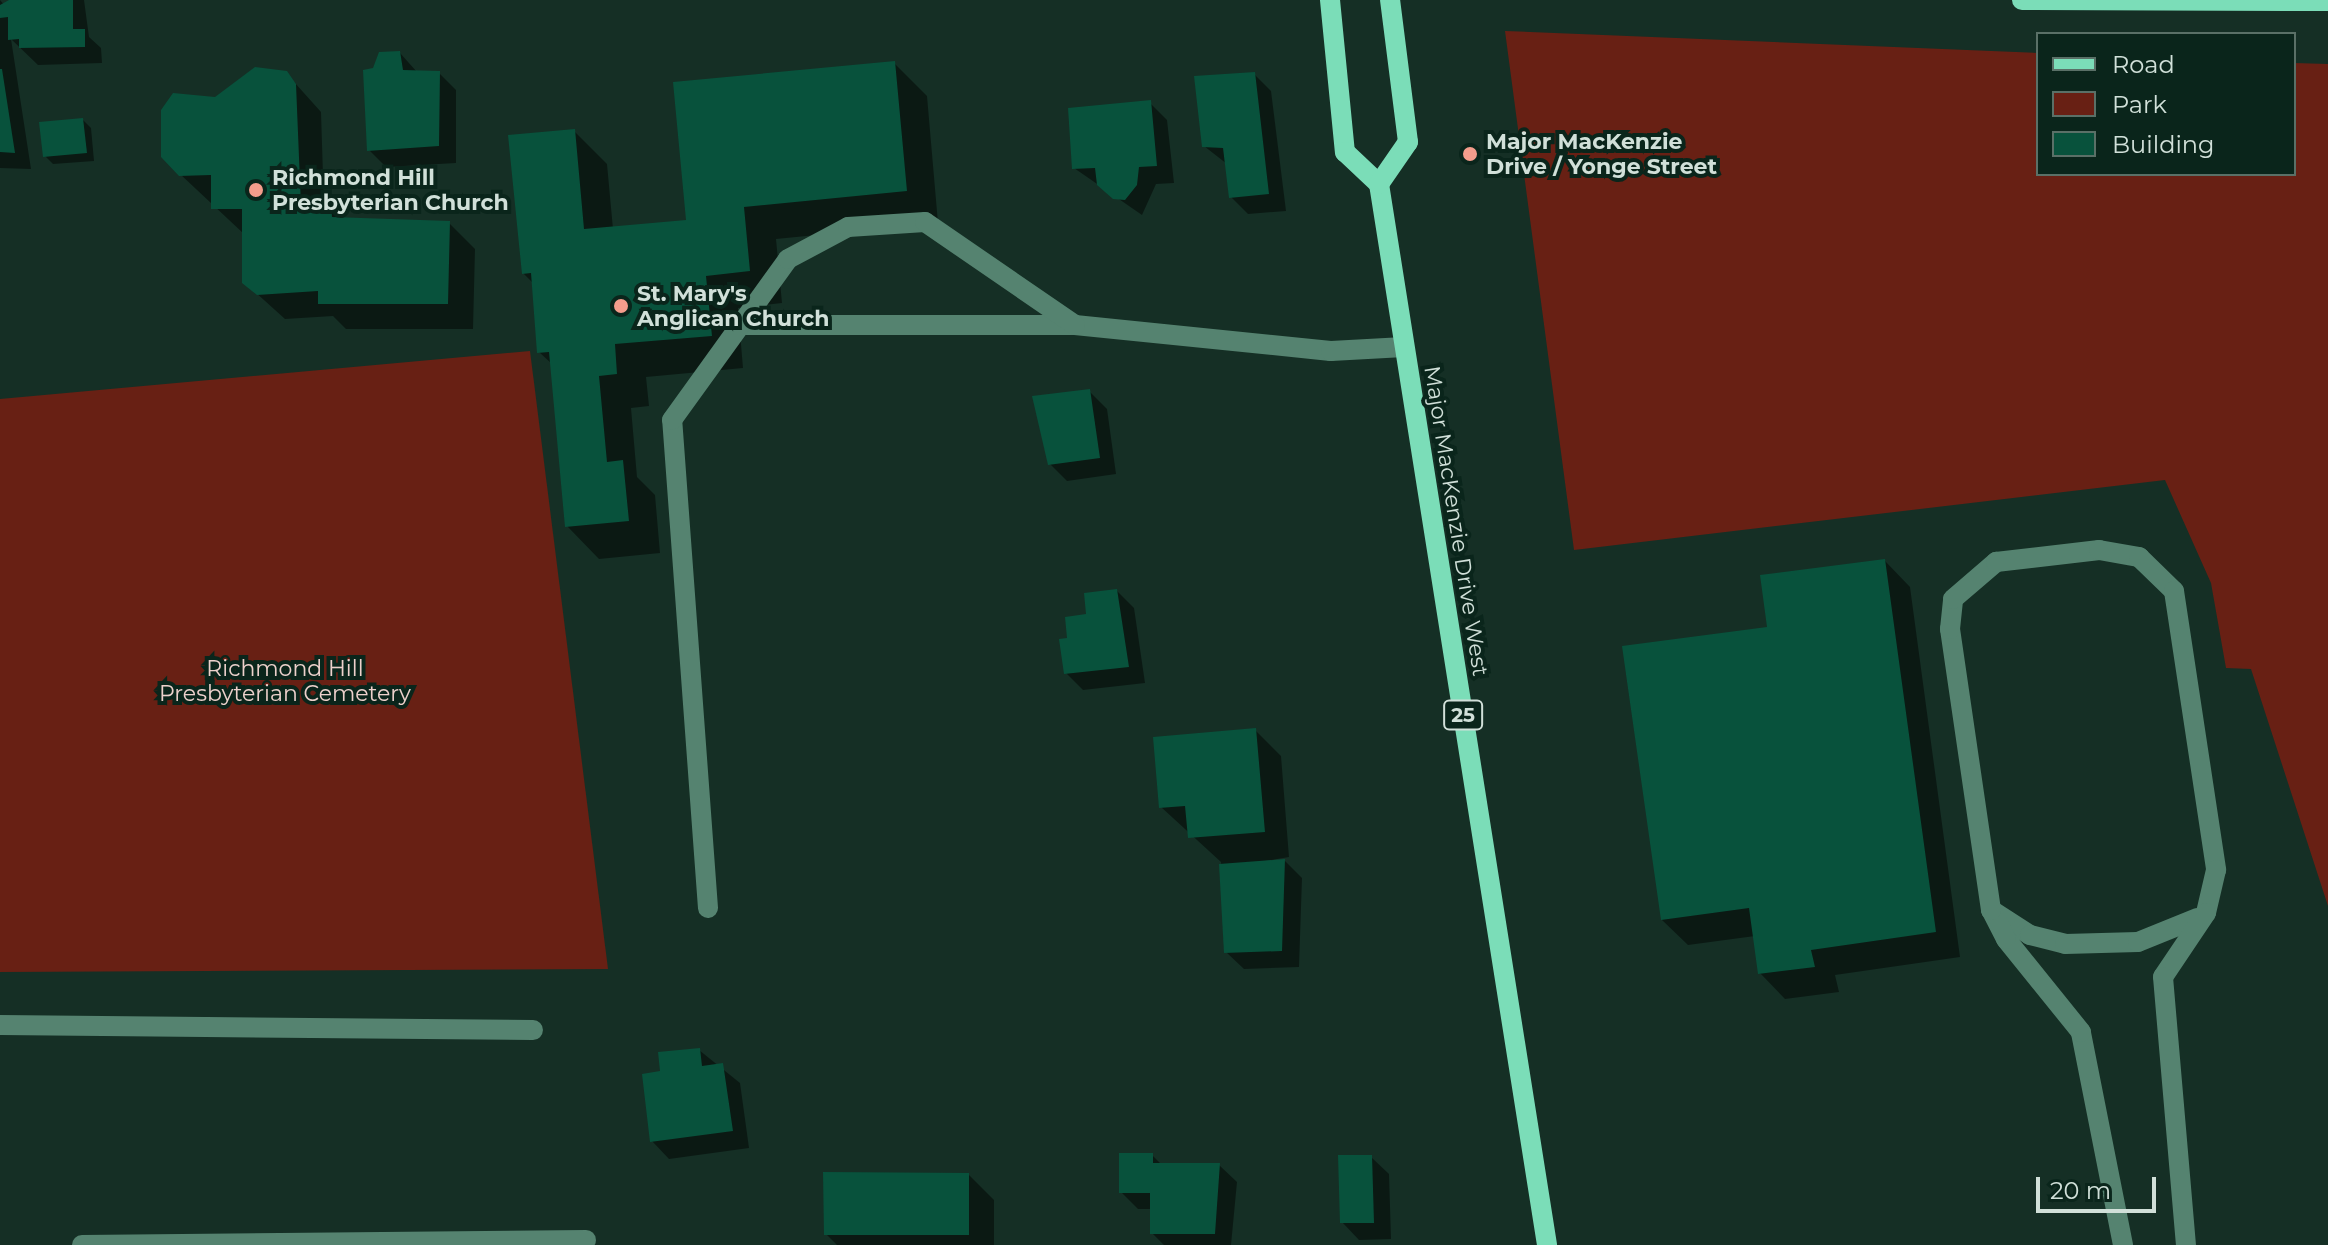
<!DOCTYPE html>
<html>
<head>
<meta charset="utf-8">
<style>
	body { margin:0 }
	#map { position:relative; width:2328px; height:1245px; overflow:hidden; background:#152f25; font-family:Montserrat,sans-serif }
	div>[style] { position:absolute }
	.green>* { inset:0; background:#682014 }
	.shadow>* { inset:0; background:#0007 }
	.building>* { inset:0; background:#08523c }
	.minor>* { height:20px; margin:-10px; padding:0 10px; transform-origin:10px; border-radius:10px; background:#558370 }
	.major>* { height:20px; margin:-10px; padding:0 10px; transform-origin:10px; border-radius:10px; background:#7bddb8 }
	.dots>* { width:22px; height:22px; translate:-50% -50%; box-sizing:border-box; border:4px solid #0a251b; border-radius:50% }
	span { translate:-50% -50%; white-space:nowrap; text-align:center; line-height:1.15; -webkit-text-stroke:8px #0a251b; paint-order:stroke }
	.shield-label span { padding:2px 6px; background:#0a251b; border:2px solid; border-radius:6px; -webkit-text-stroke-width:0 }
	.shield-label { font-size:20px; color:#d1e0d9; font-weight:700 }
	.poi-label { font-size:22px; color:#d1e0d9; font-weight:700 }
	.left { translate:0 -50%; text-align:left }
	.street-label { font-size:22px; color:#d1e0d9 }
	.park-label { font-size:22px; color:#edd1cc }
	.legend { position:absolute; left:2036px; top:32px; width:260px; height:144px; box-sizing:border-box; background:#0a251b; border:2px solid #5a7067; margin:0; padding:10px 14px; list-style:none; font-size:24px; color:#d1e0d9 }
	.legend li { display:flex; align-items:center; gap:16px; height:40px }
	.legend b { width:40px; border:2px solid #5a7067 }
	.scale { position:absolute; left:2036px; top:1177px; width:120px; height:36px; box-sizing:border-box; border:4px solid #d1e0d9; border-top:0; padding-left:10px; font-size:24px; line-height:28px; white-space:nowrap; color:#d1e0d9; -webkit-text-stroke:6px #0a251b; paint-order:stroke }
</style>
</head>
<body>
<div id="map">
	<div class="green">
		<div style="clip-path:polygon(1505px 31px,2038px 53px,2038px 174px,2294px 174px,2294px 63px,2328px 64px,2328px 906px,2251px 669px,2226px 668px,2211px 583px,2165px 480px,1574px 550px)"></div>
		<div style="clip-path:polygon(530px 351px,608px 969px,0 972px,0 399px)"></div>
	</div>
	<div class="shadow">
		<div style="clip-path:polygon(0 0,6px 7px,11px 0,84px 0,89px 37px,101px 48px,102px 63px,38px 65px,11px 39px,31px 169px,0 168px)"></div>
		<div style="clip-path:polygon(400px 53px,417px 72px,439px 73px,456px 90px,456px 163px,386px 167px,369px 150px,375px 69px)"></div>
		<div style="clip-path:polygon(894px 63px,927px 96px,938px 223px,776px 239px,782px 303px,738px 308px,743px 368px,646px 377px,649px 406px,631px 408px,637px 477px,655px 495px,660px 553px,599px 559px,567px 526px,552px 364px,539px 352px,533px 283px,523px 273px,574px 131px,607px 164px,613px 229px,688px 222px)"></div>
		<div style="clip-path:polygon(286px 73px,321px 112px,324px 207px,343px 220px,449px 223px,475px 249px,473px 329px,346px 329px,333px 316px,285px 319px,244px 282px,244px 234px,180px 174px,216px 99px)"></div>
		<div style="clip-path:polygon(1254px 74px,1271px 91px,1286px 211px,1248px 214px,1231px 197px,1227px 164px,1204px 146px)"></div>
		<div style="clip-path:polygon(1150px 103px,1167px 120px,1174px 183px,1156px 184px,1142px 215px,1074px 168px)"></div>
		<div style="clip-path:polygon(83px 120px,91px 128px,94px 161px,53px 164px,45px 156px)"></div>
		<div style="clip-path:polygon(1089px 391px,1107px 409px,1116px 474px,1067px 481px,1050px 464px)"></div>
		<div style="clip-path:polygon(1885px 561px,1910px 587px,1960px 957px,1835px 975px,1839px 992px,1785px 999px,1760px 973px,1755px 936px,1688px 945px,1662px 920px,1769px 629px)"></div>
		<div style="clip-path:polygon(1117px 591px,1134px 608px,1145px 683px,1083px 690px,1066px 673px,1069px 640px)"></div>
		<div style="clip-path:polygon(1255px 730px,1281px 756px,1289px 857px,1253px 863px,1285px 861px,1302px 878px,1299px 967px,1244px 969px,1226px 952px,1221px 862px,1161px 807px)"></div>
		<div style="clip-path:polygon(699px 1050px,740px 1083px,749px 1148px,669px 1159px,652px 1141px,662px 1073px)"></div>
		<div style="clip-path:polygon(1152px 1155px,1162px 1165px,1219px 1165px,1237px 1182px,1231px 1245px,1164px 1245px,1152px 1233px,1152px 1209px,1138px 1209px,1121px 1192px)"></div>
		<div style="clip-path:polygon(1371px 1157px,1389px 1174px,1391px 1239px,1359px 1240px,1342px 1222px)"></div>
		<div style="clip-path:polygon(969px 1175px,994px 1200px,994px 1245px,837px 1245px,826px 1234px)"></div>
	</div>
	<div class="building">
		<div style="clip-path:polygon(9px 0,73px 0,73px 29px,85px 29px,85px 47px,19px 48px,19px 39px,8px 40px,8px 17px,0 18px,0 5px)"></div>
		<div style="clip-path:polygon(400px 51px,403px 70px,440px 71px,439px 146px,367px 151px,363px 70px,373px 68px,379px 52px)"></div>
		<div style="clip-path:polygon(895px 61px,907px 191px,744px 207px,750px 271px,706px 276px,712px 336px,615px 344px,617px 374px,599px 376px,607px 462px,623px 460px,629px 521px,565px 527px,549px 352px,537px 353px,531px 273px,522px 274px,508px 135px,575px 129px,584px 229px,686px 220px,673px 82px)"></div>
		<div style="clip-path:polygon(255px 67px,287px 71px,296px 84px,301px 206px,331px 204px,332px 217px,450px 221px,448px 304px,318px 304px,318px 291px,257px 295px,242px 283px,242px 209px,211px 209px,211px 175px,179px 176px,161px 157px,161px 110px,173px 93px,215px 97px)"></div>
		<div style="clip-path:polygon(0 69px,2px 69px,15px 153px,0 152px)"></div>
		<div style="clip-path:polygon(1255px 72px,1269px 194px,1229px 198px,1223px 148px,1202px 147px,1194px 76px)"></div>
		<div style="clip-path:polygon(1151px 100px,1157px 166px,1139px 167px,1137px 185px,1125px 200px,1113px 199px,1097px 185px,1095px 168px,1072px 169px,1068px 108px)"></div>
		<div style="clip-path:polygon(83px 118px,87px 153px,43px 157px,39px 122px)"></div>
		<div style="clip-path:polygon(1090px 389px,1100px 458px,1048px 465px,1032px 396px)"></div>
		<div style="clip-path:polygon(1885px 559px,1936px 932px,1811px 950px,1815px 967px,1758px 974px,1749px 908px,1661px 920px,1622px 646px,1767px 627px,1760px 575px)"></div>
		<div style="clip-path:polygon(1117px 589px,1129px 667px,1064px 674px,1059px 639px,1067px 638px,1065px 617px,1086px 614px,1084px 593px)"></div>
		<div style="clip-path:polygon(1256px 728px,1265px 832px,1188px 838px,1185px 806px,1159px 808px,1153px 737px)"></div>
		<div style="clip-path:polygon(1285px 859px,1282px 951px,1224px 953px,1219px 864px)"></div>
		<div style="clip-path:polygon(700px 1048px,702px 1066px,723px 1063px,733px 1131px,650px 1142px,642px 1074px,660px 1071px,658px 1052px)"></div>
		<div style="clip-path:polygon(1119px 1153px,1153px 1153px,1153px 1163px,1220px 1163px,1215px 1234px,1150px 1234px,1150px 1193px,1119px 1193px)"></div>
		<div style="clip-path:polygon(1338px 1155px,1372px 1155px,1374px 1223px,1340px 1223px)"></div>
		<div style="clip-path:polygon(823px 1172px,969px 1173px,969px 1235px,824px 1235px)"></div>
	</div>
	<div class="minor">
		<div style="left:745px;top:325px;width:330px"></div>
		<div style="left:1075px;top:325px;width:257px;rotate:5.8deg"></div>
		<div style="left:1331px;top:351px;width:73px;rotate:-3.1deg"></div>
		<div style="left:708px;top:908px;width:489px;rotate:-94.2deg"></div>
		<div style="left:672px;top:420px;width:198px;rotate:-54.2deg"></div>
		<div style="left:788px;top:259px;width:68px;rotate:-28.1deg"></div>
		<div style="left:848px;top:227px;width:77px;rotate:-3.7deg"></div>
		<div style="left:925px;top:222px;width:182px;rotate:34.5deg"></div>
		<div style="left:1991px;top:910px;width:46px;rotate:32.7deg"></div>
		<div style="left:2030px;top:935px;width:36px;rotate:14deg"></div>
		<div style="left:2065px;top:944px;width:73px;rotate:-1.6deg"></div>
		<div style="left:2138px;top:942px;width:64px;rotate:-22.1deg"></div>
		<div style="left:0;top:1025px;width:533px;rotate:0.54deg"></div>
		<div style="left:82px;top:1245px;width:504px;rotate:-0.57deg"></div>
		<div style="left:2123px;top:1245px;width:217px;rotate:-101.2deg"></div>
		<div style="left:2081px;top:1032px;width:119px;rotate:-128.9deg"></div>
		<div style="left:2006px;top:939px;width:33px;rotate:-117deg"></div>
		<div style="left:1991px;top:910px;width:284px;rotate:-98.3deg"></div>
		<div style="left:1950px;top:629px;width:30px;rotate:-84deg"></div>
		<div style="left:1953px;top:599px;width:57px;rotate:-40.7deg"></div>
		<div style="left:1996px;top:562px;width:104px;rotate:-6.6deg"></div>
		<div style="left:2099px;top:550px;width:41px;rotate:9.9deg"></div>
		<div style="left:2139px;top:557px;width:49px;rotate:44.2deg"></div>
		<div style="left:2174px;top:591px;width:282px;rotate:81.4deg"></div>
		<div style="left:2216px;top:870px;width:44px;rotate:103.1deg"></div>
		<div style="left:2206px;top:913px;width:77px;rotate:123.9deg"></div>
		<div style="left:2163px;top:977px;width:269px;rotate:85.1deg"></div>
	</div>
	<div class="major">
		<div style="left:1330px;top:0;width:153px;rotate:84.4deg"></div>
		<div style="left:1345px;top:152px;width:47px;rotate:43.3deg"></div>
		<div style="left:1379px;top:184px;width:1074px;rotate:81deg"></div>
		<div style="left:2022px;top:0;width:306px;rotate:0.2deg"></div>
		<div style="left:1379px;top:184px;width:51px;rotate:-55.4deg"></div>
		<div style="left:1408px;top:142px;width:143px;rotate:-97.2deg"></div>
	</div>
	<div class="dots">
		<div style="left:1470px;top:154px;background:#f49d8c"></div>
		<div style="left:256px;top:190px;background:#f49d8c"></div>
		<div style="left:621px;top:306px;background:#f49d8c"></div>
	</div>
	<div class="shield-label">
		<span style="left:1463px;top:715px">25</span>
	</div>
	<div class="poi-label">
		<span class="left" style="left:1486px;top:154px">Major MacKenzie<br>Drive / Yonge Street</span>
		<span class="left" style="left:272px;top:190px">Richmond Hill<br>Presbyterian Church</span>
		<span class="left" style="left:637px;top:306px">St. Mary's<br>Anglican Church</span>
	</div>
	<div class="street-label">
		<span style="left:1456px;top:521px;rotate:81deg">Major MacKenzie Drive West</span>
	</div>
	<div class="park-label">
		<span style="left:285px;top:681px">Richmond Hill<br>Presbyterian Cemetery</span>
	</div>
	<ul class="legend">
	<li><b style="height:10px;background:#7bddb8"></b>Road</li>
	<li><b style="height:22px;background:#682014"></b>Park</li>
	<li><b style="height:22px;background:#08523c"></b>Building</li>
	</ul>
	<div class="scale">20 m</div>
</div>
</body>
</html>
